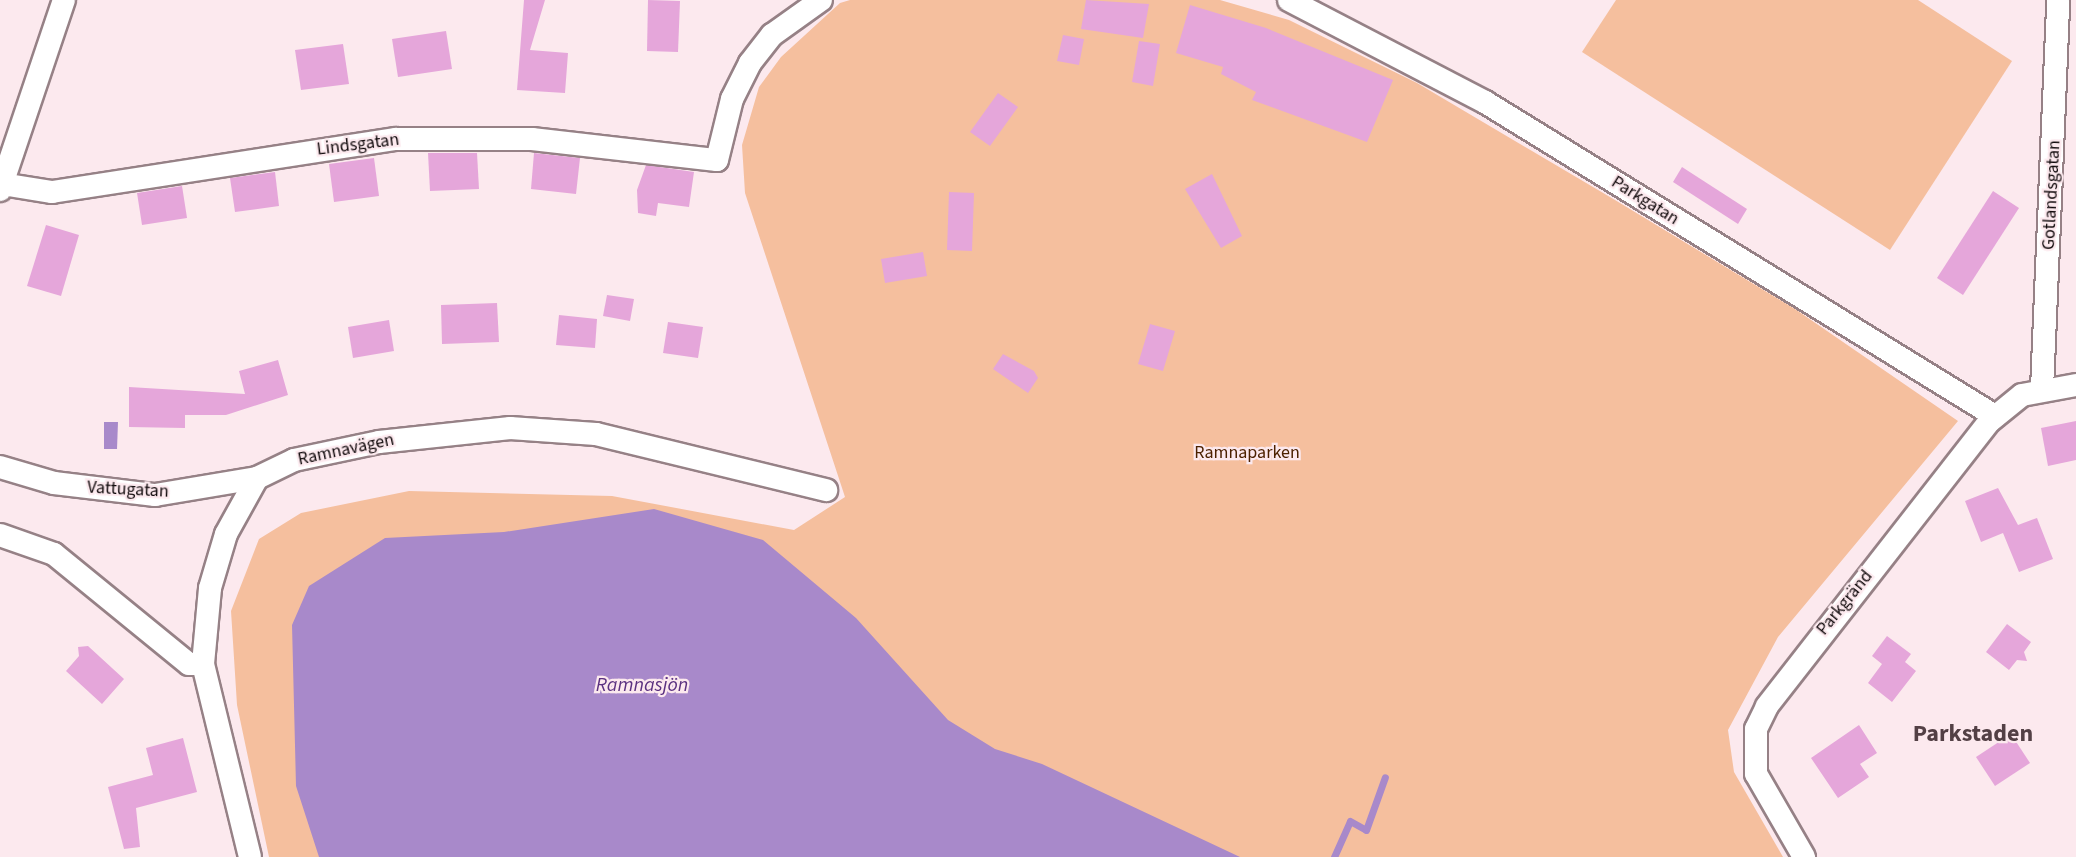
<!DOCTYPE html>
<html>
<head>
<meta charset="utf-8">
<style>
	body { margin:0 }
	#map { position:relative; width:2076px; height:857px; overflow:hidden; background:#fce9ee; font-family:"Source Sans 3",sans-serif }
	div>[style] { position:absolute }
	.green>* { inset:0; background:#f5bf9e }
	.water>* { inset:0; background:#a889ca }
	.stream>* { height:7px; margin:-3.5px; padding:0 3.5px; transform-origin:3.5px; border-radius:3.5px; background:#a889ca }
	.building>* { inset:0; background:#e5a6da }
	.roads { filter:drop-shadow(2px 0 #968186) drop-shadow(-2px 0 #968186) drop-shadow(0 2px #968186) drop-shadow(0 -2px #968186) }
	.street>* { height:22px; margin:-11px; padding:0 11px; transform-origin:11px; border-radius:11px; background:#fff }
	span { translate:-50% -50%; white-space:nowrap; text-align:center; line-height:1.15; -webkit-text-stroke:4.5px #fce9ee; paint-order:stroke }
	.street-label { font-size:18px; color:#10090b }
	.park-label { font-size:18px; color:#4c2100 }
	.water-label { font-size:20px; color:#5b3180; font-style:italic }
	.district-label { font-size:24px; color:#534045; font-weight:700 }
</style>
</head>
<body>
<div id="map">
	<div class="green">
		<div style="clip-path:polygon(850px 0,1220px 0,1289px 20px,1417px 83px,1615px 200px,1795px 309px,1958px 421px,1778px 637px,1728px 730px,1734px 772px,1783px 857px,269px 857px,237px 705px,231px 611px,259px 539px,301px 513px,409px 491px,612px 496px,794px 530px,845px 497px,745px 193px,742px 145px,759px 87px,781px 57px,840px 3px)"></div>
		<div style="clip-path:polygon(1616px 0,1918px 0,2012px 61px,1890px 250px,1582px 52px)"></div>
	</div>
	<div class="water">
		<div style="clip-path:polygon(104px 422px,118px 422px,117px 449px,104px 449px)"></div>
		<div style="clip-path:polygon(654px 509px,763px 540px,856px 618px,948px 720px,995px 749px,1042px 764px,1240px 857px,319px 857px,296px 786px,292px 625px,309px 586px,385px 538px,504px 532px)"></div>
	</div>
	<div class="stream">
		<div style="left:1334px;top:857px;width:39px;rotate:-66deg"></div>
		<div style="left:1350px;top:821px;width:18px;rotate:29deg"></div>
		<div style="left:1366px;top:830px;width:56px;rotate:-70.3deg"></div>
	</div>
	<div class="building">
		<div style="clip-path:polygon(524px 0,545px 0,530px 50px,568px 53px,565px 93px,517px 90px)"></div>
		<div style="clip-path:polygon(648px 0,680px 1px,678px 52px,647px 51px)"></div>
		<div style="clip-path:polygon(1086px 0,1149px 4px,1143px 38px,1081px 29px)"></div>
		<div style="clip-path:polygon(1190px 5px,1266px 28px,1393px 80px,1367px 142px,1252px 100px,1256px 92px,1221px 74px,1223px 67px,1176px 53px)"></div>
		<div style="clip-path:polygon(446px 31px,452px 69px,398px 77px,392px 39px)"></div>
		<div style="clip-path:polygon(1063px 35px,1084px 39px,1079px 65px,1057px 61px)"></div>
		<div style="clip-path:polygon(1139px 41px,1160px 44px,1153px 86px,1132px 82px)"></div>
		<div style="clip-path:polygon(343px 44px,349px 84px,301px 90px,295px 50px)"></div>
		<div style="clip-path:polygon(998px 93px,1018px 107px,990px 146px,970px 132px)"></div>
		<div style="clip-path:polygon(428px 153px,477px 153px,479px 189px,430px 191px)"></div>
		<div style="clip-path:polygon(534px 153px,580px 158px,576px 194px,531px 189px)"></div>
		<div style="clip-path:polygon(374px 158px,379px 196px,334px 202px,329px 164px)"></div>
		<div style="clip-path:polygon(646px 165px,694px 172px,689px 207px,658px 203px,656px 216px,638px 213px,637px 190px)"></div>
		<div style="clip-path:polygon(1682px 167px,1747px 209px,1738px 224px,1673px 182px)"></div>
		<div style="clip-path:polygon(275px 172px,279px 206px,235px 212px,230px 178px)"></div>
		<div style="clip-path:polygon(1212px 174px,1242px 236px,1221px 248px,1185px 189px)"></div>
		<div style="clip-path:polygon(182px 186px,187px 218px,142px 225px,137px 193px)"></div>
		<div style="clip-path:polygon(1993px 191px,2019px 208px,1963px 295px,1937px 278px)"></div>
		<div style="clip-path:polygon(949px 192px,974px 193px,972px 251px,947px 250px)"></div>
		<div style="clip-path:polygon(46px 225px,79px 235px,61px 296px,27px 286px)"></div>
		<div style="clip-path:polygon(923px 252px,927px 276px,885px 283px,881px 259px)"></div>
		<div style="clip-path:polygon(607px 295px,634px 299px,630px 321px,603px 316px)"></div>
		<div style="clip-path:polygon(497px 303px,499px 342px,442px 344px,441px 305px)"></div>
		<div style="clip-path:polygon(559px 315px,597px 319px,595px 348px,556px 345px)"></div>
		<div style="clip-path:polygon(389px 320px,394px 351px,353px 358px,348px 327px)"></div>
		<div style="clip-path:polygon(668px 322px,703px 327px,698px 358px,663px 353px)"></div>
		<div style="clip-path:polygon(1150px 324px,1175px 331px,1163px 371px,1138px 364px)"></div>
		<div style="clip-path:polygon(1003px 354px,1034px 371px,1038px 378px,1028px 393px,993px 369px)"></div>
		<div style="clip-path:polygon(278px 360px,288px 395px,226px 415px,185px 415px,185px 428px,129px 427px,129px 387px,245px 394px,239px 371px)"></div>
		<div style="clip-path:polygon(2076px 421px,2076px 460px,2048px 466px,2041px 428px)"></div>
		<div style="clip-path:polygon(1998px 488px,2018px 525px,2037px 518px,2053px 559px,2019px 572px,2003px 533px,1981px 542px,1965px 501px)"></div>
		<div style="clip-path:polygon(2007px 624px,2031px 642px,2024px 652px,2027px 661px,2017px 660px,2009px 670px,1986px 652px)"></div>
		<div style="clip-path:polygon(1887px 636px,1911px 654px,1905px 662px,1916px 671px,1892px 702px,1868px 683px,1882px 664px,1872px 656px)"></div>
		<div style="clip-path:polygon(88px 646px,124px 679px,102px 704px,66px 671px,79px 656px,78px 647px)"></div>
		<div style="clip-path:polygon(1859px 725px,1877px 753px,1860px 764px,1869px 777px,1838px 798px,1811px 758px)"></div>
		<div style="clip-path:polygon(2011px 734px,2030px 763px,1995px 786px,1976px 757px)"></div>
		<div style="clip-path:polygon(183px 738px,197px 792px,136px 808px,140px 847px,124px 849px,108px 787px,153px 775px,146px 748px)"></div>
	</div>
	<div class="roads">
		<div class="street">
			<div style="left:1289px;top:0;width:221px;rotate:27.5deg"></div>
			<div style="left:1485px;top:102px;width:599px;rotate:31.62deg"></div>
			<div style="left:2px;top:184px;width:51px;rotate:9.1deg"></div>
			<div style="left:52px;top:192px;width:348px;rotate:-8.8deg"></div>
			<div style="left:396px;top:139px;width:136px"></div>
			<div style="left:532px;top:139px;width:186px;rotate:6.5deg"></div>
			<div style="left:717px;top:160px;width:63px;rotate:-76.2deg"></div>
			<div style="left:732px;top:99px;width:40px;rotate:-63.4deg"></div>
			<div style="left:750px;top:63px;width:36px;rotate:-52deg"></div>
			<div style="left:772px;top:35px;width:60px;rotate:-35.5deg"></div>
			<div style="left:0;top:190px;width:200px;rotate:-71.4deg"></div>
			<div style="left:2042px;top:389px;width:389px;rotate:-87.6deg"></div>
			<div style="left:0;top:467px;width:56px;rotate:16.5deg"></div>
			<div style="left:54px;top:483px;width:102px;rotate:6.8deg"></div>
			<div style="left:155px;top:495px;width:103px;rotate:-9.5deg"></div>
			<div style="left:0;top:535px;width:57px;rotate:19.4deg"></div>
			<div style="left:54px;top:554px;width:174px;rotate:39.2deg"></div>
			<div style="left:189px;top:664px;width:14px"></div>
			<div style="left:250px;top:857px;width:199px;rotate:-103.7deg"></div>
			<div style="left:203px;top:664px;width:76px;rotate:-84.7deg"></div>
			<div style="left:210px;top:588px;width:56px;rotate:-73.5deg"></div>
			<div style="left:226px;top:534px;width:64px;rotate:-61deg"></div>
			<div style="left:257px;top:478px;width:41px;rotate:-25.9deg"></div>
			<div style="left:294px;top:460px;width:87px;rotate:-12deg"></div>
			<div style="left:379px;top:442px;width:132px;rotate:-6.1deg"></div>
			<div style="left:510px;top:428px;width:86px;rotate:4deg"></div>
			<div style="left:596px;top:434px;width:237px;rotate:13.7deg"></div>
			<div style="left:1804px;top:857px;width:96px;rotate:-120deg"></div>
			<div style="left:1756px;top:774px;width:45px;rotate:-90deg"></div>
			<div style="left:1756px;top:729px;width:25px;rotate:-64deg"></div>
			<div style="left:1767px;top:706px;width:362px;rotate:-52deg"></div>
			<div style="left:1990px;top:421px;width:41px;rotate:-39.1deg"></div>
			<div style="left:2022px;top:395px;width:55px;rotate:-10.5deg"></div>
		</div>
	</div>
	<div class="street-label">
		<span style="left:358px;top:145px;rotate:-7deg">Lindsgatan</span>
		<span style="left:2052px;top:195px;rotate:-87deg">Gotlandsgatan</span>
		<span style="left:1645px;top:201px;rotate:32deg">Parkgatan</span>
		<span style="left:346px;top:450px;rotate:-12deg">Ramnavägen</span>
		<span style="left:128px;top:490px;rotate:3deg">Vattugatan</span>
		<span style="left:1845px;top:603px;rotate:-51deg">Parkgränd</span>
	</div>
	<div class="park-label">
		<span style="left:1247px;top:453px">Ramnaparken</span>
	</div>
	<div class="water-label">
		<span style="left:642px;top:685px">Ramnasjön</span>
	</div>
	<div class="district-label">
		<span style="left:1973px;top:734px">Parkstaden</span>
	</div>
</div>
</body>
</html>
